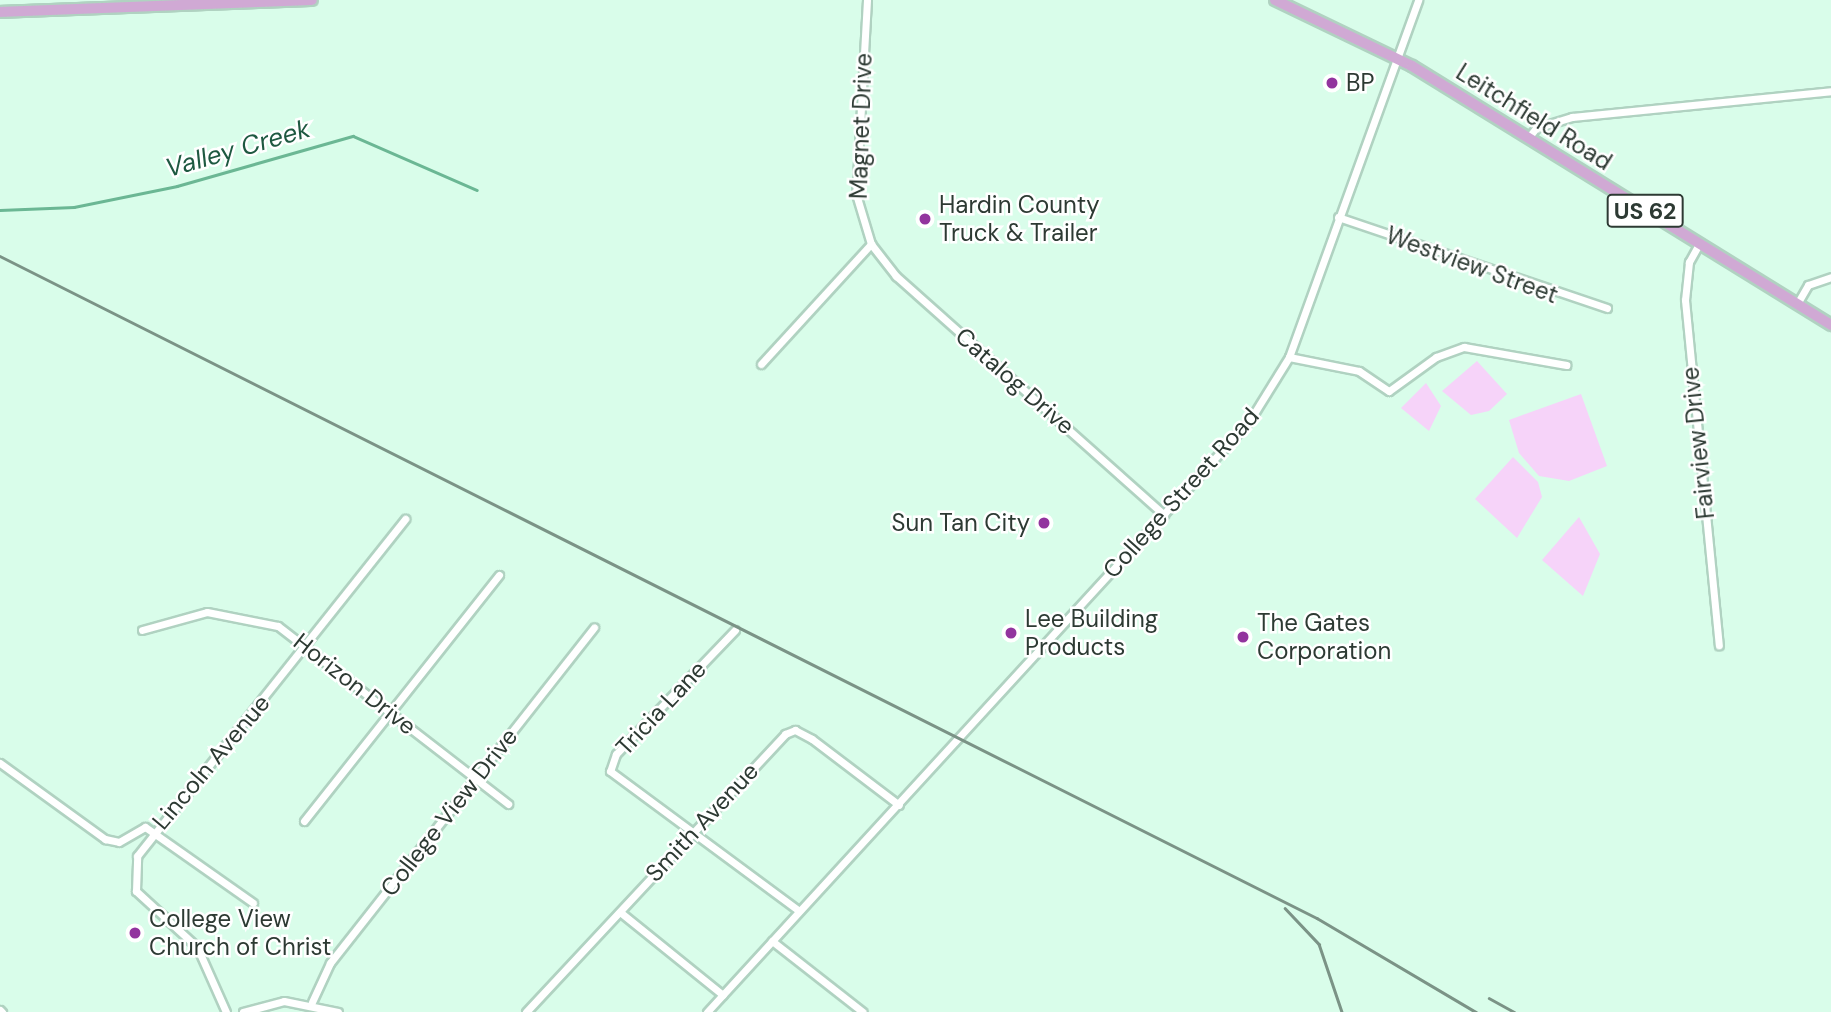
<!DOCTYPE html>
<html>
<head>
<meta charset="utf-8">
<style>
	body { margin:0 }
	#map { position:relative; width:1831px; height:1012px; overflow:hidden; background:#d9fdea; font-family:"DM Sans",sans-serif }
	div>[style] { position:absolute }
	.green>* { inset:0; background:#f6d3f9 }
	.stream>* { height:2.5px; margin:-1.25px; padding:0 1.25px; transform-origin:1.25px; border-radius:1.25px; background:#6bb794 }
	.roads { filter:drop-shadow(2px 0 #b0d2c1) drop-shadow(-2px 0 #b0d2c1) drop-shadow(0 2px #b0d2c1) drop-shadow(0 -2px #b0d2c1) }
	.minor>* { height:7px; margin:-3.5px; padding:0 3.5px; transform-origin:3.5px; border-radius:3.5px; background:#fff }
	.major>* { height:10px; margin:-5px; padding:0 5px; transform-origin:5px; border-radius:5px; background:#d0a9d4 }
	.rail>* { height:2.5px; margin:-1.25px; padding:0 1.25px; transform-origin:1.25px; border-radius:1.25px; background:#7b9386 }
	.dots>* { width:19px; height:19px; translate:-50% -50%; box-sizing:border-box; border:4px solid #fff; border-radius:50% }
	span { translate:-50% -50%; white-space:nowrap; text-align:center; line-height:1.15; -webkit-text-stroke:5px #fff; paint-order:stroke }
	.shield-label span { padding:2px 5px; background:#fff; border:2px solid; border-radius:5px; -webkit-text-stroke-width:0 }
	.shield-label { font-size:23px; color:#2d3a33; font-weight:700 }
	.poi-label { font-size:24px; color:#2d3a33 }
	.left { translate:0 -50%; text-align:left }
	.right { translate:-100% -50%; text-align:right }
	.street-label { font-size:24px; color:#2d3a33 }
	.water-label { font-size:26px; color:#1e5941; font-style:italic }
</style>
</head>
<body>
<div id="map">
	<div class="green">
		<div style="clip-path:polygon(1477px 361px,1507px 394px,1489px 411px,1471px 415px,1442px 391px)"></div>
		<div style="clip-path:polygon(1426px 383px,1441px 406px,1429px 431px,1401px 408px)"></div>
		<div style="clip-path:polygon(1581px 394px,1607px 466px,1569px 481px,1539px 476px,1519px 453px,1509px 420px)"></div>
		<div style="clip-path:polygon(1513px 457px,1538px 482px,1542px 497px,1517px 538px,1475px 499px)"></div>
		<div style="clip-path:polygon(1579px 517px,1600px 554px,1583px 596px,1542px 560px)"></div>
	</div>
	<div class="stream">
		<div style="left:0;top:210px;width:74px;rotate:-2.3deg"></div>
		<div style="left:74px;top:207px;width:105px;rotate:-11.5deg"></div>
		<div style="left:177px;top:186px;width:183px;rotate:-15.9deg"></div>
		<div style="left:353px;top:136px;width:135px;rotate:23.5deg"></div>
	</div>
	<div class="roads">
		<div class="minor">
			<div style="left:867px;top:0;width:194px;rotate:93.2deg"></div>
			<div style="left:856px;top:194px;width:52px;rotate:73.3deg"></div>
			<div style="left:871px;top:244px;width:41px;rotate:52deg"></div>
			<div style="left:896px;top:276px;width:359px;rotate:41.7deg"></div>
			<div style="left:1528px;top:138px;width:13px;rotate:-51deg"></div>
			<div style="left:1536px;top:128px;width:38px;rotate:-17deg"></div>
			<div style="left:1572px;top:117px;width:260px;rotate:-5.7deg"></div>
			<div style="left:1338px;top:217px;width:284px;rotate:18.7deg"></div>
			<div style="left:1699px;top:244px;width:21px;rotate:119deg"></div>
			<div style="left:1689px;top:262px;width:38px;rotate:96deg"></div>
			<div style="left:1685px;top:300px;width:347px;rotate:84.4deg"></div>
			<div style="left:1797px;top:304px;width:22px;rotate:-60deg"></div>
			<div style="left:1808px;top:285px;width:24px;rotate:-19deg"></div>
			<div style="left:1289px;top:357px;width:71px;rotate:11.3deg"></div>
			<div style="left:1359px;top:371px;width:36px;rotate:34deg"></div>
			<div style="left:1389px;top:391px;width:58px;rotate:-35.9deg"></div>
			<div style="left:1436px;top:357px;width:30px;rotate:-20deg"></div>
			<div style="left:1464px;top:347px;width:104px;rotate:10deg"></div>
			<div style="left:761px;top:364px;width:163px;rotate:-47.5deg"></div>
			<div style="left:142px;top:630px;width:67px;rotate:-15.5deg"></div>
			<div style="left:207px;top:612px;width:72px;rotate:11.2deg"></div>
			<div style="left:278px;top:626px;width:291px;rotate:37.7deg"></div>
			<div style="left:735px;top:630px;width:172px;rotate:133.8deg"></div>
			<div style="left:616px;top:754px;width:18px;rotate:109deg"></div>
			<div style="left:610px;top:771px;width:235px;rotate:36.5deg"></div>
			<div style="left:0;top:763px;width:130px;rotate:35.9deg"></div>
			<div style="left:105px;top:839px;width:14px;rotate:12deg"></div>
			<div style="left:119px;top:842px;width:30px;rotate:-30deg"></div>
			<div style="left:145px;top:827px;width:132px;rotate:35.1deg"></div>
			<div style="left:304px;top:821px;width:314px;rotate:-51.6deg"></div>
			<div style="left:620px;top:912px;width:132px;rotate:38.9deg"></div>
			<div style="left:772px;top:941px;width:115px;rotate:38deg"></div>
			<div style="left:312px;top:1002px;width:43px;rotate:-65.2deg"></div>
			<div style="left:330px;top:963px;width:427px;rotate:-51.8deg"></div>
			<div style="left:0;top:1010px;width:3px;rotate:45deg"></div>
			<div style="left:226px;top:1012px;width:71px;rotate:-114deg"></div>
			<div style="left:197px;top:947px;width:83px;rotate:-137.4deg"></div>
			<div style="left:136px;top:891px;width:35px;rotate:-88deg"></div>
			<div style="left:137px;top:856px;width:431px;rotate:-51.5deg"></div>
			<div style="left:243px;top:1012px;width:42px;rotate:-15deg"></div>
			<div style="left:284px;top:1001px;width:55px;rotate:11.5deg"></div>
			<div style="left:526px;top:1012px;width:380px;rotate:-47deg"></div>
			<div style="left:785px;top:734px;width:11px;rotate:-22deg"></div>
			<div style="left:795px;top:730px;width:19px;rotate:28deg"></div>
			<div style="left:812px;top:739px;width:109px;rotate:37.2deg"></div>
			<div style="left:707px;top:1012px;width:803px;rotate:-47.47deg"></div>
			<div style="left:1250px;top:420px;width:74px;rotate:-58.2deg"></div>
			<div style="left:1289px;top:357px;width:380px;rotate:-70.1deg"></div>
		</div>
		<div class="major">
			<div style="left:1275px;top:0;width:152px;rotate:25.7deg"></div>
			<div style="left:1412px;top:66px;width:493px;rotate:31.7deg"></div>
			<div style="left:0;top:12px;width:312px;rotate:-2.2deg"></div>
		</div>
	</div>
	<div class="rail">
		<div style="left:0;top:256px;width:1474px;rotate:26.69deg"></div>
		<div style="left:1317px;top:918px;width:185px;rotate:30.6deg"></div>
		<div style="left:1285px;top:908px;width:50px;rotate:46.6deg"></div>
		<div style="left:1319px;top:944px;width:72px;rotate:71.3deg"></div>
		<div style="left:1489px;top:998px;width:29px;rotate:29deg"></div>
	</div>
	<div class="dots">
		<div style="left:1332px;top:83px;background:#92349e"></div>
		<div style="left:925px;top:219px;background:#92349e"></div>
		<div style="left:1044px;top:523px;background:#92349e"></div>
		<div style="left:1011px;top:633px;background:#92349e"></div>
		<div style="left:1243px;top:637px;background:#92349e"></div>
		<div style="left:135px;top:933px;background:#92349e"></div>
	</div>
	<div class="shield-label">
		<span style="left:1645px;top:211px">US 62</span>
	</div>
	<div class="poi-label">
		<span class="left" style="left:1346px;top:83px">BP</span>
		<span class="left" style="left:939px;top:219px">Hardin County<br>Truck &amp; Trailer</span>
		<span class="right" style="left:1030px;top:523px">Sun Tan City</span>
		<span class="left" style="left:1025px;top:633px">Lee Building<br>Products</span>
		<span class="left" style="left:1257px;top:637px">The Gates<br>Corporation</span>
		<span class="left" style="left:149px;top:933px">College View<br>Church of Christ</span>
	</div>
	<div class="street-label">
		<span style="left:1534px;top:117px;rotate:32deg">Leitchfield Road</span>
		<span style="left:861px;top:126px;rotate:-88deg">Magnet Drive</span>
		<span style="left:1472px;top:265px;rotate:20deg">Westview Street</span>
		<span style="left:1015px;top:381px;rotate:41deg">Catalog Drive</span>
		<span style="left:1698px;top:443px;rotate:-96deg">Fairview Drive</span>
		<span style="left:1181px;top:493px;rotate:-48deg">College Street Road</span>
		<span style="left:355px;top:684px;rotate:38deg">Horizon Drive</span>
		<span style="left:661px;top:708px;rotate:-47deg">Tricia Lane</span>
		<span style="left:211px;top:762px;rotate:-50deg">Lincoln Avenue</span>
		<span style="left:449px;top:812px;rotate:-52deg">College View Drive</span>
		<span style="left:702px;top:822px;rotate:-47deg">Smith Avenue</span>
	</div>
	<div class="water-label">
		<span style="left:238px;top:149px;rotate:-16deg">Valley Creek</span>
	</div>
</div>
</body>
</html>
